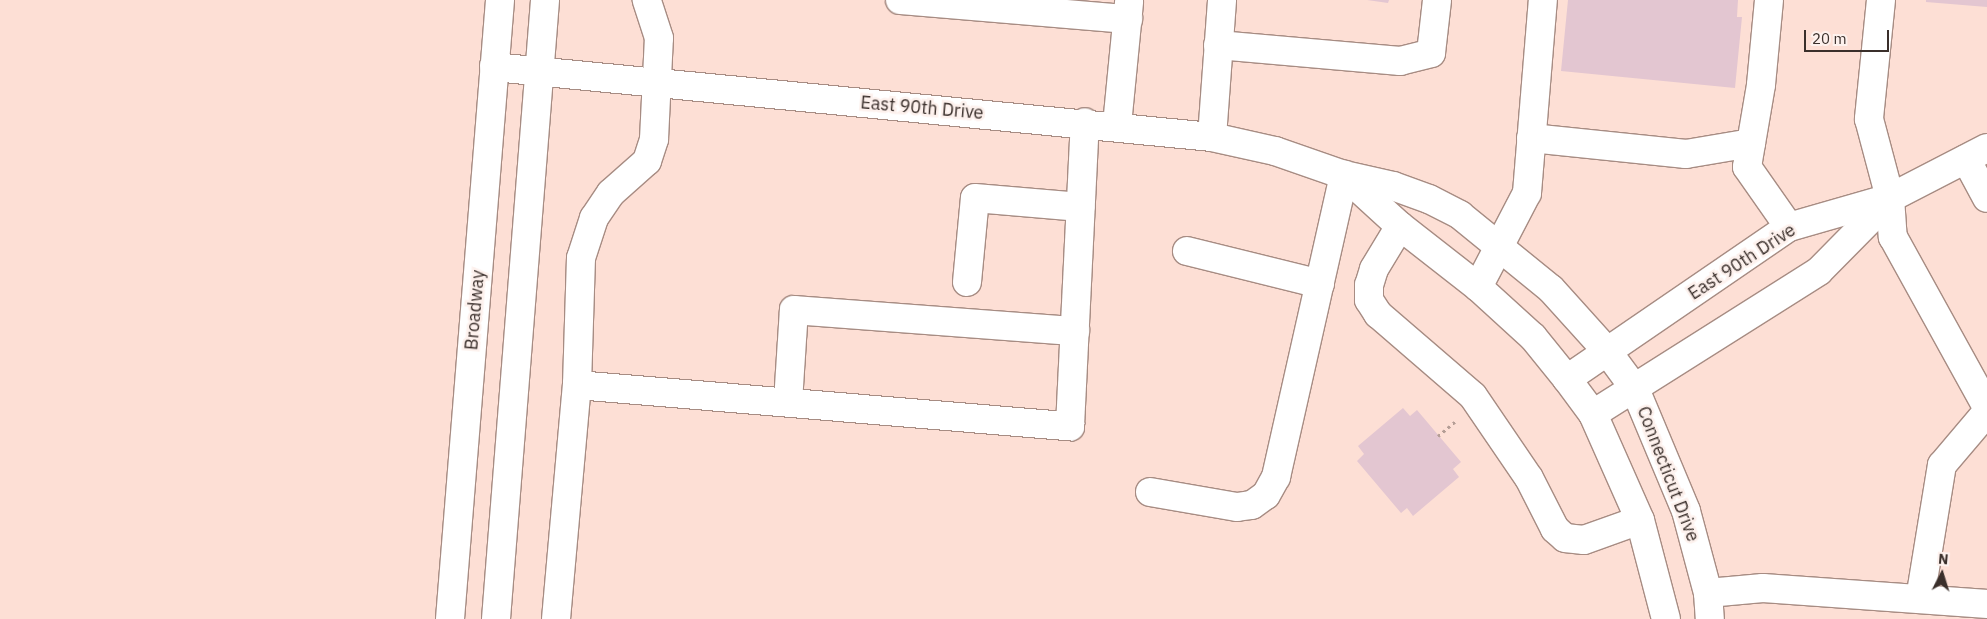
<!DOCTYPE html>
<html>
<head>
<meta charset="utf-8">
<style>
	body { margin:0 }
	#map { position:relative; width:1987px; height:619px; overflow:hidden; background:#fddfd5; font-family:"IBM Plex Sans",sans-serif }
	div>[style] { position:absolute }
	.building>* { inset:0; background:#e3c6d1 }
	.path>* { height:3px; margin-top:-1.5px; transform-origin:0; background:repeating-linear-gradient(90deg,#b49d95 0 2.5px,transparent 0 6.5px) }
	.roads { filter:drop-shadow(1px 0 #a78c83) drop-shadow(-1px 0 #a78c83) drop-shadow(0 1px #a78c83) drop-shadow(0 -1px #a78c83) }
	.minor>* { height:28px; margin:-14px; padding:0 14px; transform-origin:14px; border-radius:14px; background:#fff }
	.major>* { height:28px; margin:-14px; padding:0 14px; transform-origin:14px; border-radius:14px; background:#fff }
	span { translate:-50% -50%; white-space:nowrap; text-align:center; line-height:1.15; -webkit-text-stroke:5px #fdf1ed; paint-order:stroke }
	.street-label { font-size:18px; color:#3a2f2b }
	.north { position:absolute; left:1917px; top:549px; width:50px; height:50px; -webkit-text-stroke:4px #fdf1ed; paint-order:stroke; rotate:5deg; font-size:14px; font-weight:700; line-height:20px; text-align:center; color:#3a2f2b }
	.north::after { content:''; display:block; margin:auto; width:18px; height:22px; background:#3a2f2b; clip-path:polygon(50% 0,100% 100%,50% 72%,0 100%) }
	.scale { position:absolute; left:1804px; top:30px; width:85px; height:22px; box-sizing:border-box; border:2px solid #3a2f2b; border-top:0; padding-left:6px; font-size:15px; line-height:18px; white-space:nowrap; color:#3a2f2b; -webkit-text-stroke:4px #fdf1ed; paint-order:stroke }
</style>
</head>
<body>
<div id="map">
	<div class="building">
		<div style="clip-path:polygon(1367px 0,1389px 0,1388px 3px)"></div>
		<div style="clip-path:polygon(1568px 0,1738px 0,1737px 17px,1742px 17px,1735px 88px,1561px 71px)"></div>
		<div style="clip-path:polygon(1926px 0,1987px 0,1987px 7px,1926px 2px)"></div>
		<div style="clip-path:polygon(1403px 408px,1410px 416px,1417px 410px,1461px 462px,1453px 469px,1459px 477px,1413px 516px,1407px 508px,1401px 513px,1357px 461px,1364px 454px,1358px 446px)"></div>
	</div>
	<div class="path">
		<div style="left:1438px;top:436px;width:25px;rotate:-40deg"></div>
	</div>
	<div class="roads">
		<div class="minor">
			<div style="left:900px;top:0;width:229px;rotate:4.8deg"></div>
			<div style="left:1769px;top:0;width:85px;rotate:95.4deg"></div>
			<div style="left:1761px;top:85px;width:83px;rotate:99.7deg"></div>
			<div style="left:1747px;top:167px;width:73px;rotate:55deg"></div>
			<div style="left:1881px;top:0;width:120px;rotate:95.8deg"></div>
			<div style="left:1869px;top:119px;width:82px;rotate:75.1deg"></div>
			<div style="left:1890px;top:198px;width:39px;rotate:86deg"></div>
			<div style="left:1893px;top:237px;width:194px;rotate:61.1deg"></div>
			<div style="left:1218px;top:45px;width:183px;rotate:5deg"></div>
			<div style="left:1400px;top:61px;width:32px;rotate:-14deg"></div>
			<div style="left:1431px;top:53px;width:53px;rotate:-83.5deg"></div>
			<div style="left:494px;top:67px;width:721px;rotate:5.57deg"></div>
			<div style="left:1212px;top:137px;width:65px;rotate:12.5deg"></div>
			<div style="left:1275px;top:151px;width:73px;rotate:19.2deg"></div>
			<div style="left:1344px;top:175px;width:50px;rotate:12.7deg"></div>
			<div style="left:1393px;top:186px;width:38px;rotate:20deg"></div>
			<div style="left:1429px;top:199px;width:35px;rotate:27deg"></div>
			<div style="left:1460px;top:215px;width:117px;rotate:39.1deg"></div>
			<div style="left:1551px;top:289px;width:84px;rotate:47.9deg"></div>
			<div style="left:1607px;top:351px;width:47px;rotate:53.6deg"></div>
			<div style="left:1635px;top:389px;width:132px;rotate:67.3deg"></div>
			<div style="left:1686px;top:511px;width:85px;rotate:75deg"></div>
			<div style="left:1708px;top:593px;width:26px;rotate:86deg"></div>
			<div style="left:1117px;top:125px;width:124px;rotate:-84.4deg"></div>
			<div style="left:1212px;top:137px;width:137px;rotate:-85.8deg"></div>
			<div style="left:1531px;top:138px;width:156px;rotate:5.9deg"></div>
			<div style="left:1686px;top:154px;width:66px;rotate:-9.6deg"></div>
			<div style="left:1966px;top:159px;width:44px;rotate:61.7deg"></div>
			<div style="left:1345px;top:176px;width:74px;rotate:42.3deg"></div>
			<div style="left:1400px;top:226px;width:99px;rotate:38deg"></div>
			<div style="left:1478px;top:287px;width:74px;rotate:42.3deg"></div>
			<div style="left:1533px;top:337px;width:54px;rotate:51deg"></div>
			<div style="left:1567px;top:379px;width:44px;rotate:53.4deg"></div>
			<div style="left:1593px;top:414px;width:116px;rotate:66.1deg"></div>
			<div style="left:1640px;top:520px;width:102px;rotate:75.3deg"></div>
			<div style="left:1400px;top:226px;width:50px;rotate:121.2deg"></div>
			<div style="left:1374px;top:269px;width:17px;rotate:107deg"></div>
			<div style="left:1369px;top:285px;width:15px;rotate:90deg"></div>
			<div style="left:1369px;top:300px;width:17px;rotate:57deg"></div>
			<div style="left:1378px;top:314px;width:125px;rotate:40.8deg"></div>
			<div style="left:1473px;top:396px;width:99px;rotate:55.7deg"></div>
			<div style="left:1529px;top:478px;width:57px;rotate:63deg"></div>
			<div style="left:1555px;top:529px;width:13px;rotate:42deg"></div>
			<div style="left:1565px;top:538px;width:19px;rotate:6deg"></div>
			<div style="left:1584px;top:540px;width:59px;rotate:-19.7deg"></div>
			<div style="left:1187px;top:251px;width:137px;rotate:13.9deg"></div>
			<div style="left:967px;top:282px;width:84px;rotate:-84.6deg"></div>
			<div style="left:975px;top:198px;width:106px;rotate:4.9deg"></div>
			<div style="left:1478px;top:287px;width:106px;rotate:-62.5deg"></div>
			<div style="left:1527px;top:193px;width:194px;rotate:-85.3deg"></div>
			<div style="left:1567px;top:379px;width:269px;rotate:-34.4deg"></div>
			<div style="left:1789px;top:227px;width:105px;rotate:-16deg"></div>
			<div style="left:1890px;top:198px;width:109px;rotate:-27.3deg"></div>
			<div style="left:577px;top:385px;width:495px;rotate:4.8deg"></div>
			<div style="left:1070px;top:426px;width:304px;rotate:-87.2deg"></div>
			<div style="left:788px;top:402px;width:92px;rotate:-86.3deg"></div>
			<div style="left:794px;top:310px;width:282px;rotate:4.3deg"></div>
			<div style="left:1593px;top:414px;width:267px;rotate:-32.3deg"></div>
			<div style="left:1819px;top:271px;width:100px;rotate:-45.4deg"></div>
			<div style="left:1150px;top:492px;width:88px;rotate:9.8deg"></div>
			<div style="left:1237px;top:507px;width:15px;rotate:-8deg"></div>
			<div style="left:1252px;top:505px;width:17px;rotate:-36deg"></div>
			<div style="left:1266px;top:495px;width:21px;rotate:-61deg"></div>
			<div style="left:1276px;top:477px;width:310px;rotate:-77.3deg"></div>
			<div style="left:1708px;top:593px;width:55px;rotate:-5.2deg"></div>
			<div style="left:1763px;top:588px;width:225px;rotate:4.1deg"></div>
			<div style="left:1920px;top:599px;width:136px;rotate:-80.7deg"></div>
			<div style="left:1942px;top:465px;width:70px;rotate:-49.7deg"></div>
			<div style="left:556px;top:619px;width:235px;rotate:-84.9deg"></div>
			<div style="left:577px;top:385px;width:127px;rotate:-88.2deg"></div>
			<div style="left:581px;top:258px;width:42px;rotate:-72deg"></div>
			<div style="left:594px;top:218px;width:30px;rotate:-56deg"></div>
			<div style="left:611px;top:193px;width:48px;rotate:-41.6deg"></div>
			<div style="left:647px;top:161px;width:23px;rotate:-72deg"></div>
			<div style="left:654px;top:139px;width:101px;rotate:-87.2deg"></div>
			<div style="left:659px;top:38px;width:40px;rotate:-108deg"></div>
		</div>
		<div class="major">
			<div style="left:450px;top:619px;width:621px;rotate:-85.38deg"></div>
			<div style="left:496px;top:619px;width:621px;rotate:-85.47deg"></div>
		</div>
	</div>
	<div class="street-label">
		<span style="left:922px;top:108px;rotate:5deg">East 90th Drive</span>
		<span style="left:1742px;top:262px;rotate:-33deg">East 90th Drive</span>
		<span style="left:475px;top:310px;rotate:-85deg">Broadway</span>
		<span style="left:1668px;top:474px;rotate:69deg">Connecticut Drive</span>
	</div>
	<div class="north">N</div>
	<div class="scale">20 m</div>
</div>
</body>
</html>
